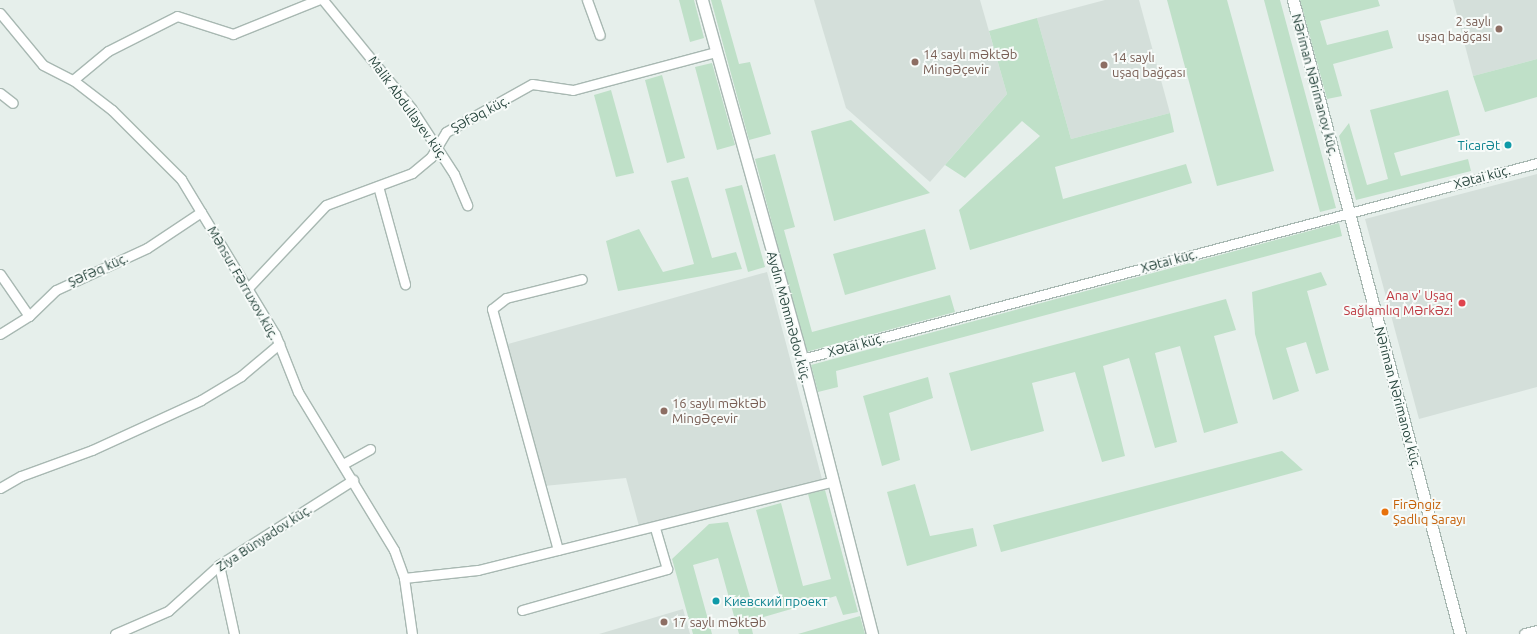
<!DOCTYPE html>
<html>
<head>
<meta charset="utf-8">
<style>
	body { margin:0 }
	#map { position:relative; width:1537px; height:634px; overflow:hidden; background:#e6efeb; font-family:Ubuntu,sans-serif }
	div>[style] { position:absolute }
	.built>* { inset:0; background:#d4dfda }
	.green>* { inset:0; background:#bfe0c8 }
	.roads { filter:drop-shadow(1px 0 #a8b8b2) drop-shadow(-1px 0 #a8b8b2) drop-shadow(0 1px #a8b8b2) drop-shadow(0 -1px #a8b8b2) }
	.minor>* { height:9px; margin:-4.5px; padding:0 4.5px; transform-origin:4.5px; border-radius:4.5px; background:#fff }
	.tertiary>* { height:11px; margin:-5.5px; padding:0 5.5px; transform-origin:5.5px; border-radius:5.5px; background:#fff }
	.dots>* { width:11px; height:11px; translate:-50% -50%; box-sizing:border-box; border:2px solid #f7fbf9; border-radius:50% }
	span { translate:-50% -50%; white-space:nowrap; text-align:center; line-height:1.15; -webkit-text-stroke:4px #f7fbf9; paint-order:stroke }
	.education-label { font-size:13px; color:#785e54 }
	.right { translate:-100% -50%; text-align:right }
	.left { translate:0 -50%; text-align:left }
	.street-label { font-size:13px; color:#24423a }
	.culture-label { font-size:13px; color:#0d838f }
	.health-label { font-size:13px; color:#be3a42 }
	.food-label { font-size:13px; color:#c56008 }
</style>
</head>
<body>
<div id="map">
	<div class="built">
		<div style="clip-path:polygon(814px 0,980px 0,1007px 94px,930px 182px,846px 108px)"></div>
		<div style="clip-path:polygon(1105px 0,1139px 0,1170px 113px,1071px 139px,1037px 18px)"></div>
		<div style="clip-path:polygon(1453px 0,1537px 0,1537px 59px,1473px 76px)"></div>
		<div style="clip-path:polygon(1537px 174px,1537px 387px,1419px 419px,1365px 219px)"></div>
		<div style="clip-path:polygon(767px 272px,822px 479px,639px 526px,626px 478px,544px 486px,508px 344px)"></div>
		<div style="clip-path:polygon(683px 609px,690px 634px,599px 634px)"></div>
	</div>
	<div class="green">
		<div style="clip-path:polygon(679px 0,694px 0,704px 38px,690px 42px)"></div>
		<div style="clip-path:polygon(711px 0,721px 0,739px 64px,750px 62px,771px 134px,749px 140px)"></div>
		<div style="clip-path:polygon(1167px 0,1227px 0,1274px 171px,1217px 186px)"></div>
		<div style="clip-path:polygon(1264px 0,1280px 0,1336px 208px,1320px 212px)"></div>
		<div style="clip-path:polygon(1300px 0,1378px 0,1380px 6px,1320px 21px,1327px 45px,1388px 30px,1393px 48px,1333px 64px,1342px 96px,1327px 99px)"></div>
		<div style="clip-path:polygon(1037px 18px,1071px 139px,1170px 113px,1174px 132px,1055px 167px,1063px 199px,1186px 164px,1192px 183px,970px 250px,959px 210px,1040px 136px,1022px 121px,965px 178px,945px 165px,1007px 94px,989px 31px)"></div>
		<div style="clip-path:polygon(1537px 59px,1537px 97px,1485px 112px,1473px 76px)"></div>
		<div style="clip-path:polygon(712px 63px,735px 145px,717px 150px,695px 67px)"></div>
		<div style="clip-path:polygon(662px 75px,685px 158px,667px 163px,645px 80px)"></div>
		<div style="clip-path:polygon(611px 90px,634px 173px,616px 177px,594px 95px)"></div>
		<div style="clip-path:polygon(1448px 90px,1460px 135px,1394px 153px,1401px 176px,1468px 159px,1471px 171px,1356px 200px,1339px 136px,1349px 123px,1367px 185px,1388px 179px,1370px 110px)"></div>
		<div style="clip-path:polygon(851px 120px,930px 193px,834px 221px,811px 131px)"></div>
		<div style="clip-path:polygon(775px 154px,795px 227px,784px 230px,812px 332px,950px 295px,955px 312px,806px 352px,755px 159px)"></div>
		<div style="clip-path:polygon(688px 177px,712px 258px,736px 252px,742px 269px,618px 291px,606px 241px,639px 229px,663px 272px,694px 264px,671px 181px)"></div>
		<div style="clip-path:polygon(742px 185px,765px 267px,748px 272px,725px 189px)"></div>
		<div style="clip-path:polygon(1339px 223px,1342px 236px,836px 371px,838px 387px,818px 392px,811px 365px)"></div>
		<div style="clip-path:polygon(925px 229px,936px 269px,845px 295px,833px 254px)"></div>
		<div style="clip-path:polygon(1321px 272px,1327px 285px,1307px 291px,1329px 370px,1316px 374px,1306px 342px,1286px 348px,1299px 391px,1273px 400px,1255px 334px,1252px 292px)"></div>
		<div style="clip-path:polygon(1226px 299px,1236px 330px,1214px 336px,1238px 423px,1204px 433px,1180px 346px,1155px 353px,1177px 442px,1155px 448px,1129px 358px,1103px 366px,1125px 456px,1102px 462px,1075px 372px,1032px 383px,1044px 431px,971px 451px,949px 373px)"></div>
		<div style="clip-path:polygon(928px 377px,933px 398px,889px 413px,900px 460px,882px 466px,863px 396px)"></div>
		<div style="clip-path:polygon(1282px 451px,1303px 470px,1001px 552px,993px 525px)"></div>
		<div style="clip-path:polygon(915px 484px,930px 536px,973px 528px,977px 546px,907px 566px,887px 492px)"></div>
		<div style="clip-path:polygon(825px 490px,858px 612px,843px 615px,836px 596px,750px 621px,753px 634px,739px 634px,718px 558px,693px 565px,712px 634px,693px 634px,672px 559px,709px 524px,728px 522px,752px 604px,780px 597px,756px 510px,781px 503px,803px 586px,831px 579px,808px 494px)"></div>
		<div style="clip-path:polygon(860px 616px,865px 634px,798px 634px)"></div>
	</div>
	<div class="roads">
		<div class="minor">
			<div style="left:323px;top:0;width:139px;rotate:50.8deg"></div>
			<div style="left:411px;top:108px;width:79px;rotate:56.9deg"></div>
			<div style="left:454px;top:174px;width:34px;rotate:67deg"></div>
			<div style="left:587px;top:0;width:37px;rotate:70deg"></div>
			<div style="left:0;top:13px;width:67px;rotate:50.4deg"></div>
			<div style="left:43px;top:65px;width:34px;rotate:27deg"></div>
			<div style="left:73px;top:80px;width:49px;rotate:37.6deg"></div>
			<div style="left:112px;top:110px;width:98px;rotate:45deg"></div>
			<div style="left:181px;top:179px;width:181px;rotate:58.8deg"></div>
			<div style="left:275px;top:334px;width:62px;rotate:68.4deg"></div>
			<div style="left:298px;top:392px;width:185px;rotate:58.7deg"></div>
			<div style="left:394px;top:550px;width:30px;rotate:70deg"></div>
			<div style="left:404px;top:578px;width:57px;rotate:81.9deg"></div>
			<div style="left:73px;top:80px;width:45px;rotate:-39.6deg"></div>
			<div style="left:108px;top:51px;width:77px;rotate:-26.9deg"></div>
			<div style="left:177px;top:16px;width:59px;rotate:17.8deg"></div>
			<div style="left:233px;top:34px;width:91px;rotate:-22deg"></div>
			<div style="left:0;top:93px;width:16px;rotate:38deg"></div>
			<div style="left:378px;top:186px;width:102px;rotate:74.6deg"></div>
			<div style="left:0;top:274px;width:51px;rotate:55.4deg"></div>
			<div style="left:248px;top:288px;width:114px;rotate:-46.8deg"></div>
			<div style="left:326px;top:205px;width:92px;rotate:-20.4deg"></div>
			<div style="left:412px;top:173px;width:25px;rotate:-40deg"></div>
			<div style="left:431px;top:157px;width:29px;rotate:-59deg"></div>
			<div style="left:446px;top:132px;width:98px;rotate:-29.2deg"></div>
			<div style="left:532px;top:84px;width:41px;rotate:8.3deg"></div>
			<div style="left:573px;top:90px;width:148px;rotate:-14.9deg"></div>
			<div style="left:0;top:334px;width:34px;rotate:-32deg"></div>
			<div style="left:29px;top:316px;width:37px;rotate:-44deg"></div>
			<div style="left:56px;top:290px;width:100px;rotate:-24.8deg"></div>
			<div style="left:147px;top:248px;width:65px;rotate:-33.7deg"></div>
			<div style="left:802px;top:359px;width:761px;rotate:-14.93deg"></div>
			<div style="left:343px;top:464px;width:31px;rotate:-29deg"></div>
			<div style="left:0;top:488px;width:24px;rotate:-30deg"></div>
			<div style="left:21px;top:476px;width:76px;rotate:-20.1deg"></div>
			<div style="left:92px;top:450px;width:120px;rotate:-24.6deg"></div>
			<div style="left:201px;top:400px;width:47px;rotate:-31deg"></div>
			<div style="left:241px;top:376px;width:50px;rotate:-40.1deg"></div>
			<div style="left:558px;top:550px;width:250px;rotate:-105.3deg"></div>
			<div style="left:492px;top:309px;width:18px;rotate:-38deg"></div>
			<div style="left:506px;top:298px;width:78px;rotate:-14deg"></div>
			<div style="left:219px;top:565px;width:71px;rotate:77.7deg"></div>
			<div style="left:404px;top:578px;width:74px;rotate:-6.2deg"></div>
			<div style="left:478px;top:570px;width:365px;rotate:-14deg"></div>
			<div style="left:522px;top:610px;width:151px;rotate:-15.8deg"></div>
			<div style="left:667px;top:569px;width:43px;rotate:-106.3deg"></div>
			<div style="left:115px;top:634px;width:58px;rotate:-23.5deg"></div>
			<div style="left:168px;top:611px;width:69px;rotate:-42deg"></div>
			<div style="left:219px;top:565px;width:159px;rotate:-32.4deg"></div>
		</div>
		<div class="tertiary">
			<div style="left:702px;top:0;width:373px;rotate:74.4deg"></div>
			<div style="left:802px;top:359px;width:284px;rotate:75.7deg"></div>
			<div style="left:1293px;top:0;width:656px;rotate:75.24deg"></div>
			<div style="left:1525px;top:634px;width:12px;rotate:-14deg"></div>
		</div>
	</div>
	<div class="dots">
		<div style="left:1499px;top:29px;background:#8d6e63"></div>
		<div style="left:915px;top:62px;background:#8d6e63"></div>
		<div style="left:1104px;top:65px;background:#8d6e63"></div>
		<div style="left:1508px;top:145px;background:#0f9aa8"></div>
		<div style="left:1462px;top:303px;background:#e0444e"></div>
		<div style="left:664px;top:411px;background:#8d6e63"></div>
		<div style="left:1385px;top:512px;background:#e8710a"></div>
		<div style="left:716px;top:601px;background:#0f9aa8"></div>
		<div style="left:664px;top:622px;background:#8d6e63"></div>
	</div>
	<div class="education-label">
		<span class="right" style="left:1491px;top:29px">2 saylı<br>uşaq bağçası</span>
		<span class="left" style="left:923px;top:62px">14 saylı məktəb<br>Mingəçevir</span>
		<span class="left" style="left:1112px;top:65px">14 saylı<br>uşaq bağçası</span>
		<span class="left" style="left:672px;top:411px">16 saylı məktəb<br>Mingəçevir</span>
		<span class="left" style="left:672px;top:622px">17 saylı məktəb</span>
	</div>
	<div class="street-label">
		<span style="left:1315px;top:85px;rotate:75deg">Nəriman Nərimanov küç.</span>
		<span style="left:408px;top:108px;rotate:54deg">Malik Abdullayev küç.</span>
		<span style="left:480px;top:114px;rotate:-28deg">Şəfəq küç.</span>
		<span style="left:1482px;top:177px;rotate:-15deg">Xətai küç.</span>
		<span style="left:1169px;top:261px;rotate:-15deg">Xətai küç.</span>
		<span style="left:98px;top:270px;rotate:-24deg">Şəfəq küç.</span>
		<span style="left:243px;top:283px;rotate:60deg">Mənsur Fərruxov küç.</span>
		<span style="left:789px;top:317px;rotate:75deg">Aydın Məmmədov küç.</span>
		<span style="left:856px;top:345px;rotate:-15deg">Xətai küç.</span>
		<span style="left:1398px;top:398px;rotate:75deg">Nəriman Nərimanov küç.</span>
		<span style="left:264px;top:538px;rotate:-33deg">Ziya Bünyadov küç.</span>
	</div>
	<div class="culture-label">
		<span class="right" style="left:1500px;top:145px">Ticarət</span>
		<span class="left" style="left:724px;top:601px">Киевский проект</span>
	</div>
	<div class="health-label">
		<span class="right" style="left:1453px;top:303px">Ana v' Uşaq<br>Sağlamlıq Mərkəzi</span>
	</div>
	<div class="food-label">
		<span class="left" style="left:1393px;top:512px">Firəngiz<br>Şadlıq Sarayı</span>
	</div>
</div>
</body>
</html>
